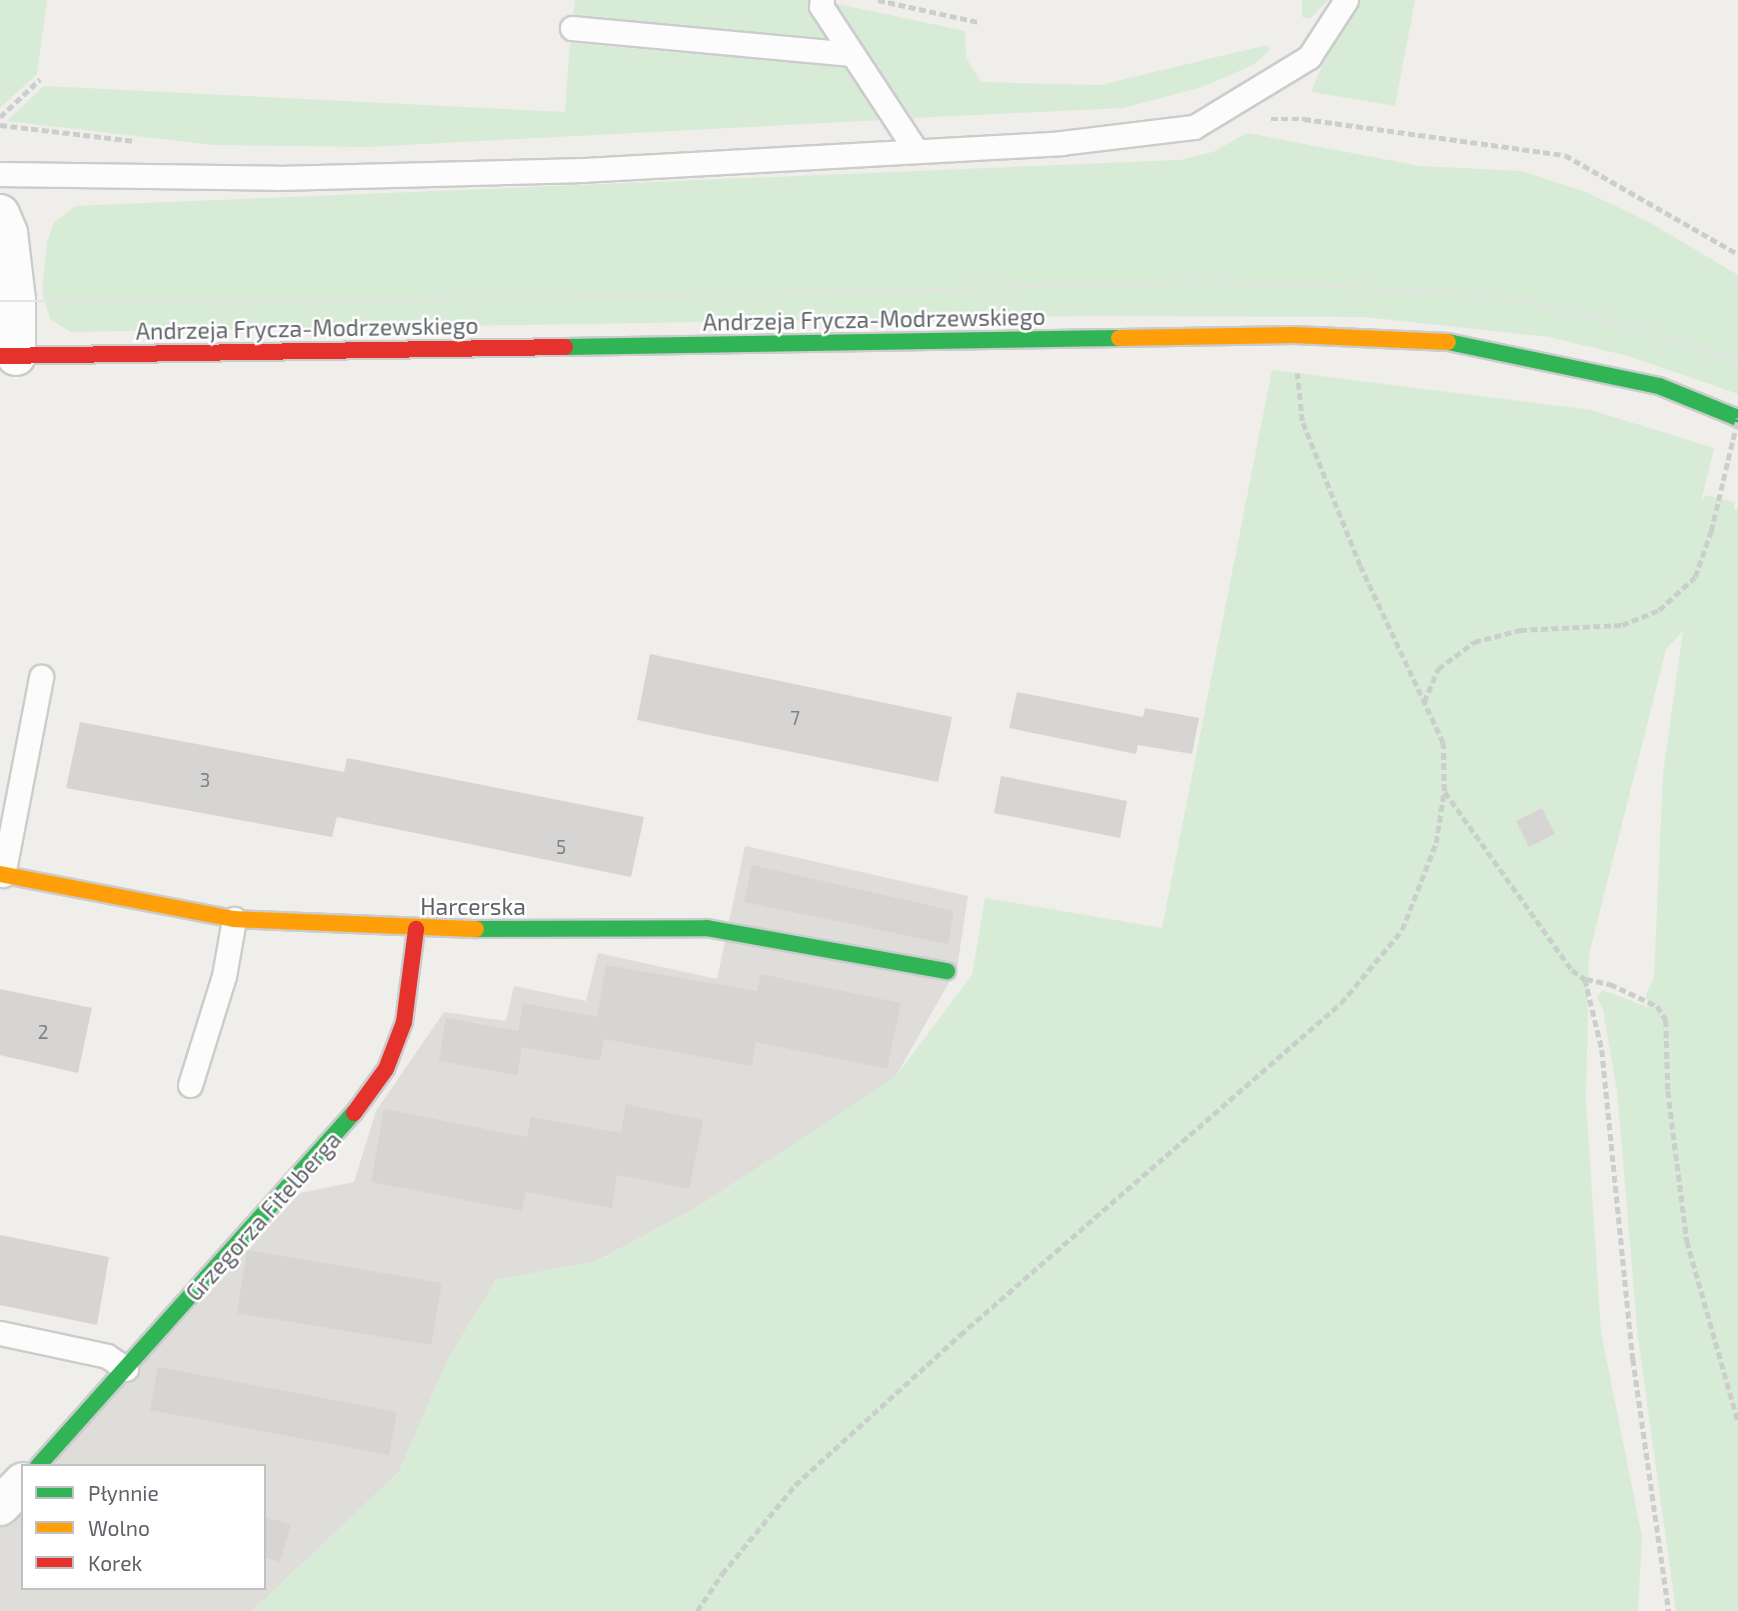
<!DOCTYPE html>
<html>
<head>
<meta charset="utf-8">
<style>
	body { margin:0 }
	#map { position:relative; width:1738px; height:1611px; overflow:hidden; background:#efeeea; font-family:"Exo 2",sans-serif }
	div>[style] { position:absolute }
	.industrial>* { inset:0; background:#dfddda }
	.green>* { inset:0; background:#d8ebd6 }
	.building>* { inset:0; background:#d6d5d3 }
	.path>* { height:4.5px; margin-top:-2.25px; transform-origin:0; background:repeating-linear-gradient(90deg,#cacfcc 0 7px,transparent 0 10.5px) }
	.roads { filter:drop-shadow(2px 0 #cbcccc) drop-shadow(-2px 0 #cbcccc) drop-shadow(0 2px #cbcccc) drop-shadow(0 -2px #cbcccc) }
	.lane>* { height:23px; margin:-11.5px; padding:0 11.5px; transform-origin:11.5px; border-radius:11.5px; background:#fdfcfc }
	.street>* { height:38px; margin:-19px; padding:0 19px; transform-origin:19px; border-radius:19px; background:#fdfcfc }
	.fast>* { height:16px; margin:-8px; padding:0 8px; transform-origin:8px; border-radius:8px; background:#30b455 }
	.slow>* { height:16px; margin:-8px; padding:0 8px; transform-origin:8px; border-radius:8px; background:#ff9f0a }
	.jam>* { height:16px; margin:-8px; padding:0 8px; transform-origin:8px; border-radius:8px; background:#e5322d }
	.tram>* { height:2px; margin:-1px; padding:0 1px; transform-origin:1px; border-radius:1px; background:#e4e4e4 }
	.path-bridge>* { height:4.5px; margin-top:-2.25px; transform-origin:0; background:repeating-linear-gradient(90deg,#cacfcc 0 7px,transparent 0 10.5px) }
	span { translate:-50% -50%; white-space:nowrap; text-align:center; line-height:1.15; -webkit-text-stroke:5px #fff; paint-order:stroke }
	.number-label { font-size:19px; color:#7e8184 }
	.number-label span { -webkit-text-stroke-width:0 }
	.street-label { font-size:23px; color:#5f6368 }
	.legend { position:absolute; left:21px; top:1464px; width:245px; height:126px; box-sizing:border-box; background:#fff; border:2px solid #bfc1c3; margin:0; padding:9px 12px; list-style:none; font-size:21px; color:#5f6368 }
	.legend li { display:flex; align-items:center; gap:14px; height:35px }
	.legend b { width:35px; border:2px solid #bfc1c3 }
</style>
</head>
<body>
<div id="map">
	<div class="industrial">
		<div style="clip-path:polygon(745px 846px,968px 896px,957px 968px,896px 1076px,701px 1205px,597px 1261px,496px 1280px,448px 1359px,399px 1472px,252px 1611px,0 1611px,0 1523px,23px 1497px,23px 1588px,264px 1588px,264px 1466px,49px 1466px,300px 1193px,354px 1182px,376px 1111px,444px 1012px,506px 1021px,514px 986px,586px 1001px,598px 953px,717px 979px)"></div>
	</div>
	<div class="green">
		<div style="clip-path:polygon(0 0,47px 0,37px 74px,0 108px)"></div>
		<div style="clip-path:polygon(575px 0,809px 0,808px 8px,830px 40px,573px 16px)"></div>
		<div style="clip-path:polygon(1302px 0,1328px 0,1310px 19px,1302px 17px)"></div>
		<div style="clip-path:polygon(1350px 0,1415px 0,1395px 106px,1311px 92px)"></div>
		<div style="clip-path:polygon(833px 3px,965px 31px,966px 58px,981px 82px,1100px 85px,1267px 45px,1270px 50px,1253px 65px,1202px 87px,1123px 108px,912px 118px)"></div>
		<div style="clip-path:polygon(570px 43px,847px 67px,883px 120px,366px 147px,213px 145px,7px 121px,44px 86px,565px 112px)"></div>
		<div style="clip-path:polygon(1247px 133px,1420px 166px,1522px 171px,1586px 192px,1647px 221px,1738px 275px,1738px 394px,1628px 356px,1549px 337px,1364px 317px,1089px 316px,71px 332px,50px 319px,42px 292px,47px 242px,54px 223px,75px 206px,1180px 160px,1213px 152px)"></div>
		<div style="clip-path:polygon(1272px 370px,1591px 410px,1714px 448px,1701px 502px,1705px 495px,1735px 502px,1734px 510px,1738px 508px,1738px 1611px,1676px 1611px,1638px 1338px,1617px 1091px,1603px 1010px,1597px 997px,1602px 990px,1648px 1007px,1646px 994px,1654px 977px,1663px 774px,1683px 631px,1666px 649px,1589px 955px,1586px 1100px,1601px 1332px,1642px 1537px,1638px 1611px,252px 1611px,399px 1472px,448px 1359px,496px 1280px,598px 1261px,701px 1205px,896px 1076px,972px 975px,985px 898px,1162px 928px)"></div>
	</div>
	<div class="building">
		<div style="clip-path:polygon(650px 654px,952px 717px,938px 782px,637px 720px)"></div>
		<div style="clip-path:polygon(1017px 692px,1143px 717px,1145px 708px,1199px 718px,1192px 754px,1138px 745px,1136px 754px,1009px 728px)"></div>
		<div style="clip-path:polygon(80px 722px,344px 772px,347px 758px,644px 817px,631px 877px,337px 817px,332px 837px,66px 788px)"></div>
		<div style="clip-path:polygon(1001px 776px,1127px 801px,1120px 838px,994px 813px)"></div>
		<div style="clip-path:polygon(1542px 808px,1555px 834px,1529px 847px,1516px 821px)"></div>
		<div style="clip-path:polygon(752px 865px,954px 911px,948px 944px,744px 902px)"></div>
		<div style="clip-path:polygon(606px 965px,757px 991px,761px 974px,901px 1003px,887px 1069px,756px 1042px,752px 1066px,604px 1039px,600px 1061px,522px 1047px,517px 1075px,439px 1061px,446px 1018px,518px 1031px,523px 1003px,597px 1017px)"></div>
		<div style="clip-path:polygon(0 989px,92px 1008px,78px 1073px,0 1055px)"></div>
		<div style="clip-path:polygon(626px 1104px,703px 1120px,689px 1189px,617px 1175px,612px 1208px,526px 1192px,522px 1211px,371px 1182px,384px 1109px,527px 1137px,531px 1117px,621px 1133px)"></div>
		<div style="clip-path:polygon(0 1235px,109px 1257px,97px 1325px,0 1305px)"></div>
		<div style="clip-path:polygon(247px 1250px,442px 1283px,431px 1345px,237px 1313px)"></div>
		<div style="clip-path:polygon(158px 1367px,397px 1412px,389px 1455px,150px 1410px)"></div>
		<div style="clip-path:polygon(264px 1517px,291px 1524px,280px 1562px,264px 1557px)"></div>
	</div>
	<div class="path">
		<div style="left:878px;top:0;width:102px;rotate:12.4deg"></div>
		<div style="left:0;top:117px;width:55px;rotate:-43.5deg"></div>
		<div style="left:1271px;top:119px;width:33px"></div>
		<div style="left:1304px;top:119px;width:263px;rotate:7.9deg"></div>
		<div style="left:1565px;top:155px;width:199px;rotate:29.8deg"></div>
		<div style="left:0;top:125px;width:136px;rotate:6.8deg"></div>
		<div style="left:1424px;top:702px;width:36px;rotate:-67deg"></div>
		<div style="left:1438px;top:669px;width:45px;rotate:-36.9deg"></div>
		<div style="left:1474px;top:642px;width:48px;rotate:-14.6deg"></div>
		<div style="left:1520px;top:630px;width:102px;rotate:-2.8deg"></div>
		<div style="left:1622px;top:625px;width:40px;rotate:-22deg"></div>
		<div style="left:1659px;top:610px;width:49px;rotate:-42.5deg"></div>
		<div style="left:1695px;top:577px;width:49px;rotate:-70.8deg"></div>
		<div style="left:1445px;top:792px;width:219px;rotate:54.5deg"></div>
		<div style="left:1572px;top:970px;width:16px;rotate:35deg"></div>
		<div style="left:1585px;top:979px;width:73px;rotate:76.5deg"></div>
		<div style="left:1602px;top:1050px;width:311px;rotate:84.3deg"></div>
		<div style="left:1633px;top:1359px;width:255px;rotate:81.9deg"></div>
		<div style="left:1586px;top:979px;width:25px;rotate:12deg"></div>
		<div style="left:1610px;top:984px;width:52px;rotate:25.1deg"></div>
		<div style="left:1657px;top:1006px;width:17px;rotate:57deg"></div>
		<div style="left:1666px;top:1020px;width:71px;rotate:88.4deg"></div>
		<div style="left:1668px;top:1091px;width:151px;rotate:82.8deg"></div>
		<div style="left:1687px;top:1241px;width:187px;rotate:74.2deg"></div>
		<div style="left:697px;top:1611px;width:45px;rotate:-56deg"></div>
		<div style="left:722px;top:1574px;width:115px;rotate:-50.6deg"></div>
		<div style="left:795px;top:1485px;width:223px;rotate:-42.3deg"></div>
		<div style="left:960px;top:1335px;width:505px;rotate:-41.07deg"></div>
		<div style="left:1341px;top:1003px;width:95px;rotate:-50.1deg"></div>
		<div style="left:1402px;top:930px;width:93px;rotate:-68.7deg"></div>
		<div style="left:1436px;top:843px;width:53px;rotate:-81.3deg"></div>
		<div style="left:1444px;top:791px;width:48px;rotate:-91.2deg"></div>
		<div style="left:1443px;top:743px;width:195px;rotate:-115.1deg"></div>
		<div style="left:1360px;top:566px;width:156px;rotate:-111.8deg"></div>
		<div style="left:1302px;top:421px;width:48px;rotate:-95.9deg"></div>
	</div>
	<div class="roads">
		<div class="lane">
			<div style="left:822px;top:0;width:6px;rotate:99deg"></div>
			<div style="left:821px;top:6px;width:171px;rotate:56.7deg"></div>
			<div style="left:572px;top:28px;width:280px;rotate:5.3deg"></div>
			<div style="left:0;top:174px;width:277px;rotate:0.8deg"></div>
			<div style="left:277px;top:178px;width:306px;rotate:-1.5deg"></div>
			<div style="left:583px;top:170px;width:479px;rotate:-3.2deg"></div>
			<div style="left:1061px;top:143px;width:134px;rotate:-6.9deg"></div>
			<div style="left:1194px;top:127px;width:135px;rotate:-31.3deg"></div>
			<div style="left:1309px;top:57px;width:68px;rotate:-57deg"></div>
			<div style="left:3px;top:875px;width:202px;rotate:-79.1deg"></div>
			<div style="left:190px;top:1085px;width:114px;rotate:-72.7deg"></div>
			<div style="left:224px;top:976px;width:58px;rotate:-80deg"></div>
			<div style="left:0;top:1333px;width:109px;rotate:12.1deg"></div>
			<div style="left:107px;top:1356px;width:23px;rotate:34deg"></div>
		</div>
		<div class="street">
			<div style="left:0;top:214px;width:21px;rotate:67deg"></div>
			<div style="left:8px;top:233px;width:67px;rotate:83.2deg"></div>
			<div style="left:16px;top:300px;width:56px;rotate:90deg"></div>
			<div style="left:0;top:1506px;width:33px;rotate:-46deg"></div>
		</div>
		<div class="fast">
			<div style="left:1448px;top:342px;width:216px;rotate:11.8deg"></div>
			<div style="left:1659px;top:386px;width:85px;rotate:22.1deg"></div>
			<div style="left:565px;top:347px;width:554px;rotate:-0.93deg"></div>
			<div style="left:476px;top:929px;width:231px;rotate:-0.2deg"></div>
			<div style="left:707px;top:928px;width:244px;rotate:10.2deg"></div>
			<div style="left:38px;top:1466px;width:474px;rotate:-48.2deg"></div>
		</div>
		<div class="slow">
			<div style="left:1119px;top:338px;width:175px;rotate:-1deg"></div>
			<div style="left:1294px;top:335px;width:154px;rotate:2.6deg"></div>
			<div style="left:0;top:874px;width:238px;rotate:10.9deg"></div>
			<div style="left:234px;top:919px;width:242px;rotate:2.4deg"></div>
		</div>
		<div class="jam">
			<div style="left:0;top:356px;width:565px;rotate:-0.91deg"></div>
			<div style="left:354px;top:1113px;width:54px;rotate:-54deg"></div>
			<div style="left:386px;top:1069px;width:50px;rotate:-69deg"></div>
			<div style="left:404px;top:1022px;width:94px;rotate:-82.6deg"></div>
		</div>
	</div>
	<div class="tram">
		<div style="left:0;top:301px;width:392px"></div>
		<div style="left:392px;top:301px;width:816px;rotate:-1.26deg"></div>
		<div style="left:1208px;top:283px;width:133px;rotate:1.7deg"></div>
		<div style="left:1341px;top:287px;width:127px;rotate:2.7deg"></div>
		<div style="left:1468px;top:293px;width:70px;rotate:9.1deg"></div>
		<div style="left:1537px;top:304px;width:89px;rotate:13.7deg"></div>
		<div style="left:1623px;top:325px;width:121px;rotate:17.4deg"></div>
	</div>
	<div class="path-bridge">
		<div style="left:1711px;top:531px;width:116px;rotate:-76.6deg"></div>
	</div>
	<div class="number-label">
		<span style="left:795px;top:718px">7</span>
		<span style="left:205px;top:780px">3</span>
		<span style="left:561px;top:847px">5</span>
		<span style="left:43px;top:1032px">2</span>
	</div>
	<div class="street-label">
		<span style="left:874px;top:319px;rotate:-1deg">Andrzeja Frycza-Modrzewskiego</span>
		<span style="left:307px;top:328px;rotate:-1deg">Andrzeja Frycza-Modrzewskiego</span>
		<span style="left:473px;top:906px">Harcerska</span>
		<span style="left:263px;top:1216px;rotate:-48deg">Grzegorza Fitelberga</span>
	</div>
	<ul class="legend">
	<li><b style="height:9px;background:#30b455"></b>Płynnie</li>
	<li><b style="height:9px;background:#ff9f0a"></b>Wolno</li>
	<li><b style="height:9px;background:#e5322d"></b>Korek</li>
	</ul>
</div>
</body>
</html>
